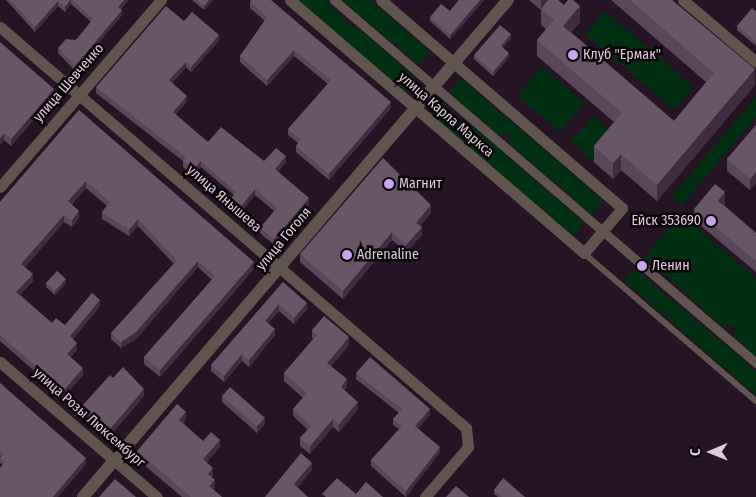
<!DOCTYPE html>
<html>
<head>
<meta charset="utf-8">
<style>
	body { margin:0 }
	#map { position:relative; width:756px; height:497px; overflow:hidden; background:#251424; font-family:"Fira Sans Condensed",sans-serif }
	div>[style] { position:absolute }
	.green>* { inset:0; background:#002f12 }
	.service>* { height:5.5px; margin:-2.75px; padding:0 2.75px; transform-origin:2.75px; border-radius:2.75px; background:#5f544e }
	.pedestrian>* { height:9px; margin:-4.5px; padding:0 4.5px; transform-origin:4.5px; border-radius:4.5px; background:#5f544e }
	.minor>* { height:11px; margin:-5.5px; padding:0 5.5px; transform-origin:5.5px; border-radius:5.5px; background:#5f544e }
	.tertiary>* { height:12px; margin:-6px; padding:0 6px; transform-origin:6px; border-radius:6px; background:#5f544e }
	.wall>* { inset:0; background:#5a4659 }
	.shaded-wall>* { inset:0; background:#3f2c3e }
	.building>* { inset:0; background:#685566 }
	.dots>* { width:14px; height:14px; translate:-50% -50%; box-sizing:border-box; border:2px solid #0a0409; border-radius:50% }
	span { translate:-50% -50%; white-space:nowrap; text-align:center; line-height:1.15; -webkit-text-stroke:5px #0a0409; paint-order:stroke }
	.poi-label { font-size:14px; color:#dbced9 }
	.left { translate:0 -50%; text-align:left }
	.right { translate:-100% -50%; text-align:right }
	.street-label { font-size:14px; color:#dbced9 }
	.north { position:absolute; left:686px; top:427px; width:50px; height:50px; -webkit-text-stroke:4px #0a0409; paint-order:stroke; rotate:269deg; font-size:14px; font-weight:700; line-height:20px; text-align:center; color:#dbced9 }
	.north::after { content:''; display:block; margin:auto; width:18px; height:22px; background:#dbced9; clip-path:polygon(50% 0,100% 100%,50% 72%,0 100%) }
</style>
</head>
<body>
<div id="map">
	<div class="green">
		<div style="clip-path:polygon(297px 0,325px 0,352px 28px,357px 28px,416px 78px,404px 92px)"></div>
		<div style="clip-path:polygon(341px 0,370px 0,430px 52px,418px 65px,398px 48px,398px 43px,392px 43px)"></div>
		<div style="clip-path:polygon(605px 11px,693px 87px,674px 110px,585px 34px)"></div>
		<div style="clip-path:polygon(542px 67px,584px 103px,559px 132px,517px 96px)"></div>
		<div style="clip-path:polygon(460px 78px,603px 201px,591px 215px,562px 189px,561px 183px,556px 184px,511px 146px,509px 135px,499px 135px,449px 92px)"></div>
		<div style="clip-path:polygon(756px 97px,756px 117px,681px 206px,671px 197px)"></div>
		<div style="clip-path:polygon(441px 100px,459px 121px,465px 120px,584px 223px,572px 237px,430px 114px)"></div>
		<div style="clip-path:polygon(593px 116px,615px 135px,592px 161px,570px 142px)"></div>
		<div style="clip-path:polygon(681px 214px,756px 279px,756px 356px,735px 338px,734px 327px,722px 327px,645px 257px)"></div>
		<div style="clip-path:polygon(634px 269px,756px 371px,756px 395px,624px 281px)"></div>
	</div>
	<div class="service">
		<div style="left:584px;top:253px;width:227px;rotate:40.7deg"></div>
	</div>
	<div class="pedestrian">
		<div style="left:334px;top:0;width:557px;rotate:40.7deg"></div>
	</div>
	<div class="minor">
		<div style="left:290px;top:0;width:388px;rotate:40.7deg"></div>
		<div style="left:584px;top:253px;width:59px;rotate:-49.8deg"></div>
		<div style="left:622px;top:208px;width:318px;rotate:-139.2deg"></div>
		<div style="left:683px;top:0;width:96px;rotate:40.3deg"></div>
		<div style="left:0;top:27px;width:615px;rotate:40.71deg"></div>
		<div style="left:466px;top:428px;width:19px;rotate:84deg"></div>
		<div style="left:468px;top:447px;width:66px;rotate:130.7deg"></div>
		<div style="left:0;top:187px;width:247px;rotate:-49.3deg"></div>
		<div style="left:0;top:362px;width:207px;rotate:40.7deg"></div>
	</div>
	<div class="tertiary">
		<div style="left:83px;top:497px;width:654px;rotate:-49.47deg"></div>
	</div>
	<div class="wall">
		<div style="clip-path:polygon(6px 0,128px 0,121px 9px,122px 15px,75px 71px,58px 53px,58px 48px,76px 40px,91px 22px,71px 4px,65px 12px,58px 6px,35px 32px)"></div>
		<div style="clip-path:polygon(192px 0,213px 0,204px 10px)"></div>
		<div style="clip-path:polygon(459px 0,484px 0,450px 39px,430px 21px,430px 17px,450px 11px)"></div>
		<div style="clip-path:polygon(529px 0,558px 0,580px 22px,571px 32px,674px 121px,706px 82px,611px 0,672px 0,755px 85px,657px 201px,621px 170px,613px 179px,594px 162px,594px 146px,614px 122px,537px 56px,537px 40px,546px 29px,541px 25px,541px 10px)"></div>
		<div style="clip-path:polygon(250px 2px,391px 108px,329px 180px,296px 152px,296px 146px,298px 143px,288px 135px,288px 129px,328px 84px,294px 56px,267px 86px,240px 62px,240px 56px,265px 21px,250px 8px)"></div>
		<div style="clip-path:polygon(756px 11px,756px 46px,737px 30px,737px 26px)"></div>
		<div style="clip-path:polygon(184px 21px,219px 41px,191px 72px,186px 67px,172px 83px,187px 101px,175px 115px,208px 142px,264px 161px,286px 162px,278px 171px,309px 204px,274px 245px,260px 233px,260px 228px,274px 211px,255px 195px,239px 215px,229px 206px,229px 201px,234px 195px,201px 167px,193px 176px,183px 167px,183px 161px,96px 93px,96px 87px)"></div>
		<div style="clip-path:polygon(511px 38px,503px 47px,509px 57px,493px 76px,474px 59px,474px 55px)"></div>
		<div style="clip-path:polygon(0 42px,54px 96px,11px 146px,4px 140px,0 145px)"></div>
		<div style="clip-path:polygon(79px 110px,254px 269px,160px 377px,144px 364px,144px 357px,212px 280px,198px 267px,136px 339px,121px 348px,111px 339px,111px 333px,174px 264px,138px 226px,129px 236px,102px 219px,102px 212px,107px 206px,86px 188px,72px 204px,79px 218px,72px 227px,64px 222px,25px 267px,33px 281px,20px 295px,52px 323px,65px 325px,100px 306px,73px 339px,77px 350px,70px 357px,83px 375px,64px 397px,0 341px,0 202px)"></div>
		<div style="clip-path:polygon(756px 125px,756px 183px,750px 190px,727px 171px,727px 159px)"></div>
		<div style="clip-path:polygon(725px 203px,724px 205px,756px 233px,756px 272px,694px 220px,694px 209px)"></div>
		<div style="clip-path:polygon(431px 213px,420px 226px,422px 235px,406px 252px,392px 240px,343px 299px,300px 262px,300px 254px)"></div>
		<div style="clip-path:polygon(283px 282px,307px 309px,294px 324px,279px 311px,268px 323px,275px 335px,249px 367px,242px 361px,224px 382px,211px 371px,211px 365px)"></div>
		<div style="clip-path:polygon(46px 283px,66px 283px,55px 295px,46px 287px)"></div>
		<div style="clip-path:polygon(312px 330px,349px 345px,331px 366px,347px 387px,344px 390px,358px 409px,339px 432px,333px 427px,310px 454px,300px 446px,300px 438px,308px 430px,293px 416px,293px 409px,303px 398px,284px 381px,284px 373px,313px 339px,312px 338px)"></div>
		<div style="clip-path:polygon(356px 373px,430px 415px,418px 428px,440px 452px,406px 497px,371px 466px,371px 460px,399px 429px,393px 425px,393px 419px,399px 413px,356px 379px)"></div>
		<div style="clip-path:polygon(113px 378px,144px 396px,110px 436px,82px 412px,82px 406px)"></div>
		<div style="clip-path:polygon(0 383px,86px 464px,3px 465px,0 463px,0 458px,1px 457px,0 456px)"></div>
		<div style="clip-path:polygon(222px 396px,265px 424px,257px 433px,222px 402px)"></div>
		<div style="clip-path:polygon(186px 419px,183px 423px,203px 441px,220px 447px,207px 462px,213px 475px,212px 477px,215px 487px,213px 489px,222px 497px,182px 497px,137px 459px,137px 451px)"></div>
		<div style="clip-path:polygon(494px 490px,525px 497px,498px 497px,494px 494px)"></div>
	</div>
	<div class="shaded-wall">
		<div style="clip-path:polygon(70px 0,71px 0,71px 4px,65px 12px,65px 7px)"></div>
		<div style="clip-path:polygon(124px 0,128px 0,118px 12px,118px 7px)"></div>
		<div style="clip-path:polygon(209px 0,213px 0,204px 10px,204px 6px)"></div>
		<div style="clip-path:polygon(480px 0,484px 0,450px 39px,450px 35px)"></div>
		<div style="clip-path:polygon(541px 0,550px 0,541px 10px)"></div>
		<div style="clip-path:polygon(58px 1px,58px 6px,35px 32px,35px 27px)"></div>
		<div style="clip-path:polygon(580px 6px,580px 22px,563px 42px,563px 26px)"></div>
		<div style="clip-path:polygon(122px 10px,122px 15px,75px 71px,75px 66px)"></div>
		<div style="clip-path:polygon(511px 34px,511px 38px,501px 50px,501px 46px)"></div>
		<div style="clip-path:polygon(219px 35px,219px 41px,191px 72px,191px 67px)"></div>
		<div style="clip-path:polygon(294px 50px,294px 56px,267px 86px,267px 80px)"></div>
		<div style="clip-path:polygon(509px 53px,509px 57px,493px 76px,493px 72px)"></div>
		<div style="clip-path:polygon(186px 62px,186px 67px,169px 86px,169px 80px)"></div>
		<div style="clip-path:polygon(755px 69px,755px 85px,657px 201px,657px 185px)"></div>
		<div style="clip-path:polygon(54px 89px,54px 96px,11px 146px,11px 139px)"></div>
		<div style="clip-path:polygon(187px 96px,187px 101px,173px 118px,173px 112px)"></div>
		<div style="clip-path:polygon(391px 102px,391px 108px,329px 180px,329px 174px)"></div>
		<div style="clip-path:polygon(4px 133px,4px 140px,0 145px,0 138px)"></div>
		<div style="clip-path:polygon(621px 154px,621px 170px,613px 179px,613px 163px)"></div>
		<div style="clip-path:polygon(286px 156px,286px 162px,275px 175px,275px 169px)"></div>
		<div style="clip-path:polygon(201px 161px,201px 167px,193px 176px,193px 170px)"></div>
		<div style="clip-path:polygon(756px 172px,756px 183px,750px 190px,750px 179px)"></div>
		<div style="clip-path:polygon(86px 181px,86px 188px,68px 208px,68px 201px)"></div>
		<div style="clip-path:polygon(255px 189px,255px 195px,239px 215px,239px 209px)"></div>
		<div style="clip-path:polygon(725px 192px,725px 203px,718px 212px,718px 201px)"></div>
		<div style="clip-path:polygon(309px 198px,309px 204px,274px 245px,274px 239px)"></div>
		<div style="clip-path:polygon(431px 205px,431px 213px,416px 230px,416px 223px)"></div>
		<div style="clip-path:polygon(79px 211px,79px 218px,72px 227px,72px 220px)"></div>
		<div style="clip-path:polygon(64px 215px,64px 222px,21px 271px,21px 264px)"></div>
		<div style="clip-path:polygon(138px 219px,138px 226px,129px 236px,129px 230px)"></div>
		<div style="clip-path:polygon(422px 227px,422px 235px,406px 252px,406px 245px)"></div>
		<div style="clip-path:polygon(392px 232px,392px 240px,343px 299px,343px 291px)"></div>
		<div style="clip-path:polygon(198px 261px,198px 267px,136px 339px,121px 348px,121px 342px)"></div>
		<div style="clip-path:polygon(254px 262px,254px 269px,160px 377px,160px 370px)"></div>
		<div style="clip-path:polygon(33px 274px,33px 281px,16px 299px,16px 292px)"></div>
		<div style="clip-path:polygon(66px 279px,66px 283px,55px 295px,55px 291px)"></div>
		<div style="clip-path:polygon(100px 300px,100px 306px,70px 343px,70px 336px)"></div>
		<div style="clip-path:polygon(307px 303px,307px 309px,294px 324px,294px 318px)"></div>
		<div style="clip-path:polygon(279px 304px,279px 311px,265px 327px,265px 321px)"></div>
		<div style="clip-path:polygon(275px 329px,275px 335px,249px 367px,249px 360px)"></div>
		<div style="clip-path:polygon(349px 337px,349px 345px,327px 370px,327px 363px)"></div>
		<div style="clip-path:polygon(77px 343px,77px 350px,67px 361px,67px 354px)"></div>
		<div style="clip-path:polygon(242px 354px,242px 361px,224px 382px,224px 376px)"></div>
		<div style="clip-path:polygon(83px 368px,83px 375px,64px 397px,64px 390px)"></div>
		<div style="clip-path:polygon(347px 379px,347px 387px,341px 394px,341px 387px)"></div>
		<div style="clip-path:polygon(144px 389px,144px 396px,110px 436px,110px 429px)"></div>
		<div style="clip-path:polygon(358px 402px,358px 409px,339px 432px,339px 424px)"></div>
		<div style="clip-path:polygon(430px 409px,430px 415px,415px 432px,415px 426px)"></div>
		<div style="clip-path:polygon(186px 412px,186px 419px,179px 427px,179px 420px)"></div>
		<div style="clip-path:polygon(265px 418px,265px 424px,257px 433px,257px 426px)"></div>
		<div style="clip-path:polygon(333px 419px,333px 427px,310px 454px,310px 446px)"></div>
		<div style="clip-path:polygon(220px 440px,220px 447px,203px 467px,203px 459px)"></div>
		<div style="clip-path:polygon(440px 447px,440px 452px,406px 497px,406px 491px)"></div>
		<div style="clip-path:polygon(86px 458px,86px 464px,58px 497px,53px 497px)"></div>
		<div style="clip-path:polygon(312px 463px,312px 470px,294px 492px,294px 484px)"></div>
		<div style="clip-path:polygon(213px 468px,213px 475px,208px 481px,208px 474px)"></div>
		<div style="clip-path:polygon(215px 480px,215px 487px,209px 494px,209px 486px)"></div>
	</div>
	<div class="building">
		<div style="clip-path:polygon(10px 0,70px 0,65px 7px,58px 1px,35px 27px)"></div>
		<div style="clip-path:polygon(72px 0,124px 0,118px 7px,122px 10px,75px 66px,58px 48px,66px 39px,76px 40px,93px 19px)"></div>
		<div style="clip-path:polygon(196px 0,209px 0,204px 6px)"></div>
		<div style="clip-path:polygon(251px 0,271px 0,391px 102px,329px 174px,296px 146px,301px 140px,288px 129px,331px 80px,294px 50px,267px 80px,240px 56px,267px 17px,250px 2px)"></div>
		<div style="clip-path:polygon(459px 0,480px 0,450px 35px,430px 17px,441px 4px,450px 11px)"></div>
		<div style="clip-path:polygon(548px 0,558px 0,564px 5px,568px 0,573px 0,580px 6px,563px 26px,674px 121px,714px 73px,630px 0,672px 0,755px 69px,657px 185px,621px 154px,613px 163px,594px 146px,622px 113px,537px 40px,554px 20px,541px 9px)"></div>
		<div style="clip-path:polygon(166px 6px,184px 21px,192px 12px,219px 35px,191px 67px,186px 62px,169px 80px,187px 96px,173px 112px,208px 142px,221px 127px,264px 161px,276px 148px,286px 156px,275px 169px,309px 198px,274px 239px,260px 228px,277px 208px,255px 189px,239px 209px,229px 201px,236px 192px,201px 161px,193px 170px,183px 161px,186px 157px,96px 87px)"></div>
		<div style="clip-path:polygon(752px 8px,756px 11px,756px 42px,737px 26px)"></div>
		<div style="clip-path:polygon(500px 25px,511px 34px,501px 46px,509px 53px,493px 72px,474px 55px)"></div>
		<div style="clip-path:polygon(0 42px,54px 89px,11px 139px,4px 133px,0 138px)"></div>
		<div style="clip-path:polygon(79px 110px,254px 262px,160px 370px,144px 357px,215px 276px,198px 261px,136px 332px,121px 342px,111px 333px,177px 260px,138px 219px,129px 230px,102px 212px,110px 202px,86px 181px,68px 201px,79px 211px,72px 220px,64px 215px,21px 264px,33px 274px,16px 292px,52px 323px,56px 318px,65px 325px,92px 293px,100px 300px,70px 336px,77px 343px,67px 354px,83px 368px,64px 390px,0 335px,0 202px)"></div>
		<div style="clip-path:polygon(756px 125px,756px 172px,750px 179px,727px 159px)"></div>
		<div style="clip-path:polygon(383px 158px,431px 205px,416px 223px,422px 227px,406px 245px,392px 232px,343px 291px,300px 254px)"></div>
		<div style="clip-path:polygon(715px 184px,725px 192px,718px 201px,756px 233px,756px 261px,694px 209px)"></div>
		<div style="clip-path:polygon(57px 271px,66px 279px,55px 291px,46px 283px)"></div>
		<div style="clip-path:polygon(283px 282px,307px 303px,294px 318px,279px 304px,265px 321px,275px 329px,249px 360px,242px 354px,224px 376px,211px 365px)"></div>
		<div style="clip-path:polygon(324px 316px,349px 337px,327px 363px,347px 379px,341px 387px,358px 402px,339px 424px,333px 419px,310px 446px,300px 438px,311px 426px,293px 409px,307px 393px,284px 373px,317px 335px,312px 330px)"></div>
		<div style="clip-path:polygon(370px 357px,430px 409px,415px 426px,440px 447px,406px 491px,371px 460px,402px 426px,393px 419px,402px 409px,356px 373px)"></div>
		<div style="clip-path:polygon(123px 367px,144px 389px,110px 429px,82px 406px,110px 375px,113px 378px)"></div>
		<div style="clip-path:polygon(0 383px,86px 458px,53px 497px,0 497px,0 468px,5px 462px,0 458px,4px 454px,0 451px)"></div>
		<div style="clip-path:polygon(230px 387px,265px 418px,257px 426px,222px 396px)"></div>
		<div style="clip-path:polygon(177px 404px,186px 412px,179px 420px,203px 441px,211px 432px,220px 440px,203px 459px,213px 468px,208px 474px,215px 480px,209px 486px,222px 497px,191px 497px,137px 451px)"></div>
		<div style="clip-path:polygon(301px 453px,312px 463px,294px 484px,308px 497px,265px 497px)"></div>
		<div style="clip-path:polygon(337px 478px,356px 494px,366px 482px,383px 497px,326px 497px,322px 494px)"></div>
		<div style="clip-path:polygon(503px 478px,525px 497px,502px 497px,494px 490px)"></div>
		<div style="clip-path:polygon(115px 479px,136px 497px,99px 497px)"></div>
		<div style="clip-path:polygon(456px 486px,469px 497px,446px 497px)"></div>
	</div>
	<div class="dots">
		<div style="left:573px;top:55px;background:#c9a5ee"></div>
		<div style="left:389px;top:184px;background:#c9a5ee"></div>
		<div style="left:711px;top:221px;background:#c9a5ee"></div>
		<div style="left:347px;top:255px;background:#c9a5ee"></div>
		<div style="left:642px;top:266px;background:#c9a5ee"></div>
	</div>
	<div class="poi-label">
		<span class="left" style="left:583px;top:55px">Клуб "Ермак"</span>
		<span class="left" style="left:399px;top:184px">Магнит</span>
		<span class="right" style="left:701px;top:221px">Ейск 353690</span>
		<span class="left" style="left:357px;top:255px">Аdrenaline</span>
		<span class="left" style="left:652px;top:266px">Ленин</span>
	</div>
	<div class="street-label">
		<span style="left:69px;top:83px;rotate:-49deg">улица Шевченко</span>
		<span style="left:446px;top:115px;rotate:41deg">улица Карла Маркса</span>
		<span style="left:224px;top:199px;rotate:41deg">улица Янышева</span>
		<span style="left:284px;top:239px;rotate:-50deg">улица Гоголя</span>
		<span style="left:89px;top:418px;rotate:41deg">улица Розы Люксембург</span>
	</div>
	<div class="north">С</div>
</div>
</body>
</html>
